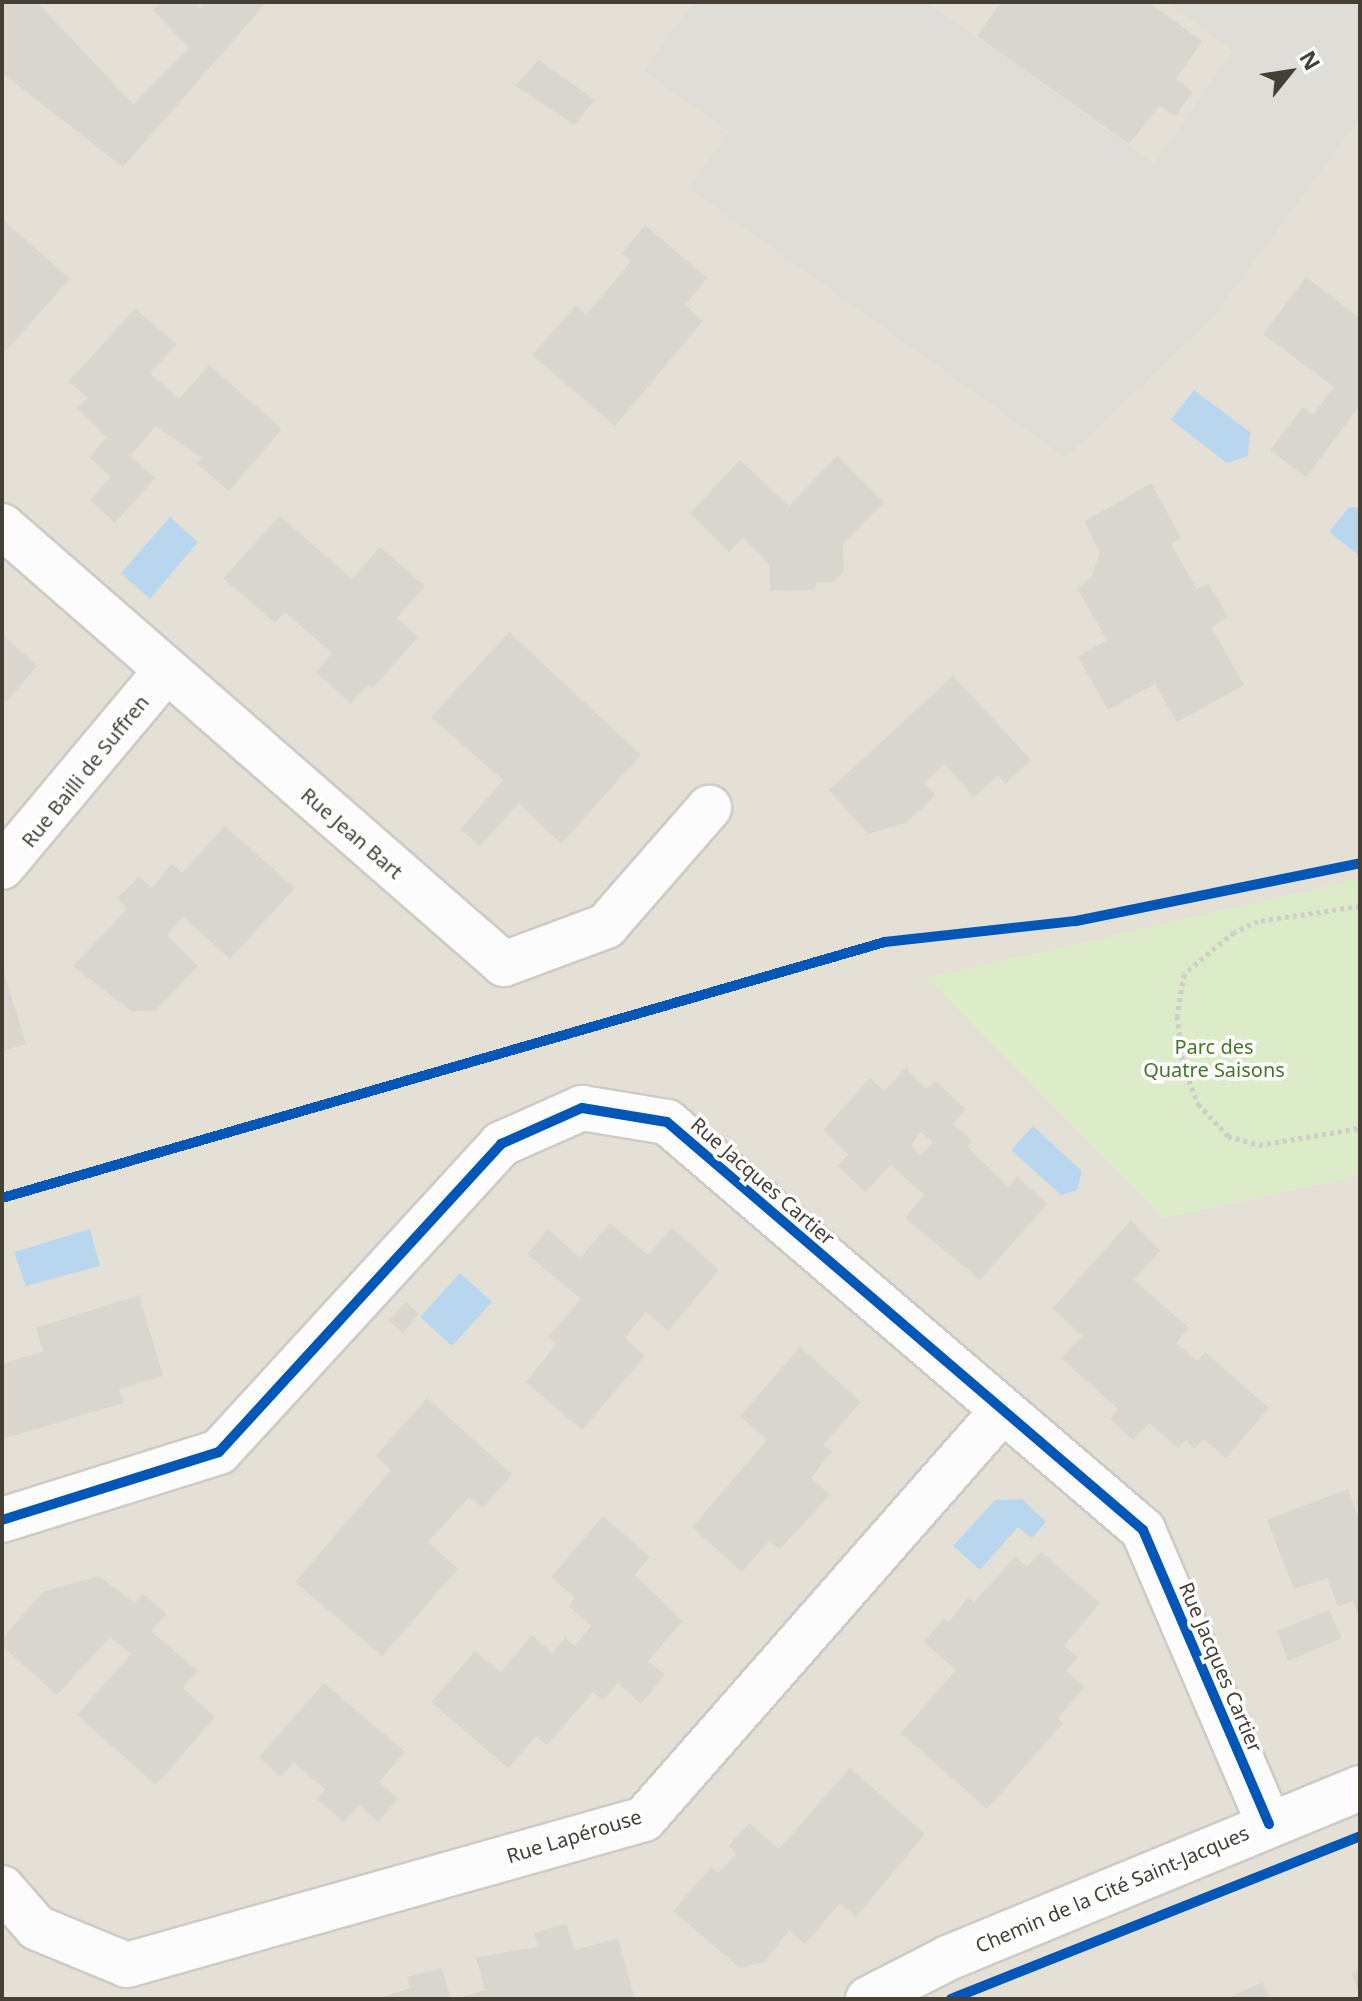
<!DOCTYPE html>
<html>
<head>
<meta charset="utf-8">
<style>
	body { margin:0 }
	#map { position:relative; width:1362px; height:2001px; overflow:hidden; background:#f0eee8; font-family:"Noto Sans",sans-serif }
	div>[style] { position:absolute }
	.residential>* { inset:0; background:#e4e0d5 }
	.green>* { inset:0; background:#dcebc8 }
	.parking>* { inset:0; background:#dfddd8 }
	.water>* { inset:0; background:#b8d7ee }
	.building>* { inset:0; background:#d9d6d0 }
	.path>* { height:5px; margin-top:-2.5px; transform-origin:0; background:repeating-linear-gradient(90deg,#d1ceca 0 4px,transparent 0 8px) }
	.roads { filter:drop-shadow(2px 0 #cecbc6) drop-shadow(-2px 0 #cecbc6) drop-shadow(0 2px #cecbc6) drop-shadow(0 -2px #cecbc6) }
	.minor>* { height:44px; margin:-22px; padding:0 22px; transform-origin:22px; border-radius:22px; background:#fdfcfc }
	.cycleway>* { height:10px; margin:-5px; padding:0 5px; transform-origin:5px; border-radius:5px; background:#0057b8 }
	span { translate:-50% -50%; white-space:nowrap; text-align:center; line-height:1.15; -webkit-text-stroke:7px #fff; paint-order:stroke }
	.street-label { font-size:20px; color:#453f35 }
	.park-label { font-size:20px; color:#437727 }
	.frame { position:absolute; inset:0; border:4px solid #453f35; pointer-events:none }
	.north { position:absolute; left:1250px; top:32px; width:80px; height:80px; -webkit-text-stroke:6px #fff; paint-order:stroke; rotate:60deg; font-size:22px; font-weight:700; line-height:32px; text-align:center; color:#453f35 }
	.north::after { content:''; display:block; margin:auto; width:28px; height:36px; background:#453f35; clip-path:polygon(50% 0,100% 100%,50% 72%,0 100%) }
</style>
</head>
<body>
<div id="map">
	<div class="residential">
		<div style="clip-path:polygon(2px 2px,1360px 2px,1360px 885px,1163px 1218px,1360px 1175px,1360px 1999px,2px 1999px)"></div>
	</div>
	<div class="green">
		<div style="clip-path:polygon(1360px 879px,1360px 1175px,1163px 1218px,927px 978px)"></div>
	</div>
	<div class="parking">
		<div style="clip-path:polygon(693px 2px,927px 2px,1154px 164px,1233px 51px,1168px 2px,1360px 2px,1360px 118px,1213px 317px,1066px 458px,689px 188px,729px 132px,644px 71px)"></div>
	</div>
	<div class="water">
		<div style="clip-path:polygon(1194px 390px,1250px 432px,1248px 456px,1227px 463px,1171px 420px)"></div>
		<div style="clip-path:polygon(1349px 507px,1360px 507px,1360px 556px,1329px 532px)"></div>
		<div style="clip-path:polygon(170px 517px,198px 542px,150px 599px,121px 573px)"></div>
		<div style="clip-path:polygon(1033px 1126px,1082px 1171px,1077px 1190px,1061px 1195px,1011px 1150px)"></div>
		<div style="clip-path:polygon(90px 1229px,100px 1266px,26px 1286px,14px 1252px)"></div>
		<div style="clip-path:polygon(460px 1273px,492px 1302px,452px 1346px,420px 1317px)"></div>
		<div style="clip-path:polygon(1022px 1499px,1046px 1522px,1032px 1538px,1018px 1527px,980px 1570px,953px 1546px,995px 1500px)"></div>
	</div>
	<div class="building">
		<div style="clip-path:polygon(2px 2px,37px 2px,133px 104px,189px 48px,153px 10px,161px 2px,194px 2px,200px 8px,205px 2px,267px 2px,123px 167px,2px 73px)"></div>
		<div style="clip-path:polygon(1001px 2px,1148px 2px,1202px 41px,1176px 79px,1193px 92px,1175px 116px,1159px 106px,1129px 144px,977px 36px)"></div>
		<div style="clip-path:polygon(539px 60px,595px 100px,574px 125px,515px 85px)"></div>
		<div style="clip-path:polygon(2px 219px,70px 279px,2px 355px)"></div>
		<div style="clip-path:polygon(645px 225px,707px 278px,685px 305px,703px 321px,615px 426px,532px 355px,576px 305px,586px 315px,631px 261px,622px 253px)"></div>
		<div style="clip-path:polygon(1306px 277px,1360px 318px,1360px 405px,1306px 477px,1270px 450px,1303px 407px,1313px 415px,1334px 387px,1263px 334px)"></div>
		<div style="clip-path:polygon(135px 309px,177px 344px,150px 373px,179px 399px,209px 365px,282px 429px,229px 491px,196px 463px,202px 458px,156px 426px,130px 456px,155px 478px,115px 523px,90px 500px,111px 477px,89px 457px,107px 437px,77px 408px,88px 398px,69px 381px)"></div>
		<div style="clip-path:polygon(837px 456px,884px 502px,843px 544px,844px 571px,833px 582px,816px 583px,815px 590px,770px 591px,769px 564px,743px 537px,729px 552px,690px 513px,740px 460px,789px 506px)"></div>
		<div style="clip-path:polygon(1151px 483px,1181px 538px,1171px 544px,1197px 589px,1208px 583px,1228px 617px,1211px 627px,1244px 685px,1177px 722px,1155px 684px,1108px 710px,1078px 657px,1107px 640px,1077px 588px,1091px 578px,1100px 552px,1084px 522px)"></div>
		<div style="clip-path:polygon(280px 516px,352px 579px,380px 547px,425px 586px,397px 618px,418px 637px,372px 689px,368px 685px,351px 704px,316px 672px,332px 653px,285px 612px,275px 623px,223px 578px)"></div>
		<div style="clip-path:polygon(509px 632px,641px 755px,561px 844px,519px 803px,480px 846px,461px 829px,503px 780px,431px 717px)"></div>
		<div style="clip-path:polygon(2px 634px,37px 666px,6px 702px,2px 698px)"></div>
		<div style="clip-path:polygon(953px 676px,1031px 760px,1005px 784px,998px 775px,974px 797px,944px 764px,924px 783px,936px 795px,906px 823px,868px 834px,829px 790px)"></div>
		<div style="clip-path:polygon(225px 826px,295px 888px,230px 959px,183px 917px,167px 935px,198px 966px,156px 1010px,131px 1011px,73px 966px,127px 909px,117px 898px,139px 877px,152px 888px,172px 864px,182px 873px)"></div>
		<div style="clip-path:polygon(2px 966px,26px 1044px,2px 1051px)"></div>
		<div style="clip-path:polygon(evenodd,906px 1068px,927px 1089px,935px 1081px,966px 1109px,953px 1124px,972px 1141px,967px 1147px,1008px 1186px,1017px 1176px,1047px 1204px,980px 1280px,905px 1218px,924px 1195px,891px 1165px,865px 1192px,838px 1166px,848px 1154px,823px 1130px,870px 1078px,884px 1091px,906px 1068px,921px 1132px,933px 1142px,921px 1155px,911px 1145px,921px 1132px)"></div>
		<div style="clip-path:polygon(1131px 1220px,1160px 1251px,1134px 1280px,1189px 1328px,1176px 1343px,1197px 1361px,1205px 1352px,1269px 1408px,1226px 1458px,1204px 1439px,1195px 1449px,1186px 1440px,1178px 1448px,1149px 1423px,1133px 1440px,1110px 1419px,1118px 1409px,1061px 1358px,1082px 1336px,1053px 1308px)"></div>
		<div style="clip-path:polygon(610px 1223px,648px 1255px,672px 1228px,719px 1270px,668px 1331px,646px 1312px,625px 1338px,645px 1356px,582px 1430px,526px 1382px,556px 1344px,548px 1337px,581px 1299px,527px 1254px,548px 1229px,580px 1258px)"></div>
		<div style="clip-path:polygon(139px 1295px,163px 1376px,119px 1389px,123px 1403px,2px 1439px,2px 1364px,43px 1351px,36px 1328px)"></div>
		<div style="clip-path:polygon(406px 1302px,419px 1314px,403px 1333px,389px 1321px)"></div>
		<div style="clip-path:polygon(800px 1347px,861px 1402px,823px 1445px,832px 1451px,811px 1478px,830px 1495px,780px 1549px,769px 1541px,742px 1572px,692px 1527px,767px 1440px,740px 1416px)"></div>
		<div style="clip-path:polygon(427px 1398px,512px 1474px,483px 1508px,469px 1497px,428px 1542px,458px 1569px,382px 1656px,295px 1582px,391px 1470px,376px 1456px)"></div>
		<div style="clip-path:polygon(1348px 1489px,1360px 1521px,1360px 1618px,1353px 1601px,1338px 1607px,1327px 1578px,1294px 1589px,1267px 1520px)"></div>
		<div style="clip-path:polygon(603px 1516px,650px 1557px,635px 1575px,683px 1621px,648px 1661px,665px 1675px,641px 1704px,618px 1683px,603px 1700px,593px 1692px,547px 1745px,536px 1736px,508px 1768px,431px 1702px,475px 1651px,501px 1672px,532px 1635px,552px 1653px,565px 1638px,575px 1646px,591px 1626px,569px 1606px,575px 1598px,551px 1577px)"></div>
		<div style="clip-path:polygon(1041px 1552px,1100px 1603px,1064px 1646px,1078px 1657px,1066px 1671px,1085px 1687px,1058px 1718px,1063px 1723px,987px 1809px,901px 1733px,956px 1670px,924px 1642px,944px 1618px,949px 1622px,967px 1598px,974px 1602px,1015px 1557px,1027px 1567px)"></div>
		<div style="clip-path:polygon(99px 1576px,135px 1603px,143px 1594px,167px 1614px,151px 1631px,198px 1671px,183px 1688px,215px 1717px,156px 1785px,77px 1715px,131px 1654px,110px 1637px,57px 1695px,2px 1646px,2px 1639px,43px 1592px)"></div>
		<div style="clip-path:polygon(1329px 1610px,1342px 1638px,1288px 1661px,1277px 1631px)"></div>
		<div style="clip-path:polygon(324px 1683px,405px 1752px,379px 1782px,398px 1799px,378px 1822px,359px 1805px,344px 1822px,317px 1799px,325px 1789px,294px 1763px,280px 1777px,259px 1757px)"></div>
		<div style="clip-path:polygon(850px 1768px,925px 1834px,856px 1917px,840px 1903px,805px 1944px,789px 1931px,764px 1962px,740px 1968px,673px 1911px,711px 1867px,718px 1873px,736px 1854px,729px 1846px,749px 1823px,779px 1849px)"></div>
		<div style="clip-path:polygon(566px 1924px,575px 1950px,618px 1938px,635px 1999px,456px 1999px,485px 1990px,476px 1957px,538px 1947px,534px 1933px)"></div>
		<div style="clip-path:polygon(442px 1968px,451px 1999px,377px 1999px,410px 1988px,407px 1977px)"></div>
		<div style="clip-path:polygon(1360px 1969px,1360px 1993px,1351px 1974px)"></div>
		<div style="clip-path:polygon(1262px 1982px,1270px 1999px,1226px 1999px)"></div>
	</div>
	<div class="path">
		<div style="left:1360px;top:906px;width:103px;rotate:171.6deg"></div>
		<div style="left:1258px;top:921px;width:26px;rotate:155deg"></div>
		<div style="left:1234px;top:932px;width:65px;rotate:140deg"></div>
		<div style="left:1184px;top:974px;width:43px;rotate:99.5deg"></div>
		<div style="left:1177px;top:1016px;width:49px;rotate:83deg"></div>
		<div style="left:1183px;top:1065px;width:42px;rotate:69deg"></div>
		<div style="left:1198px;top:1104px;width:44px;rotate:46.8deg"></div>
		<div style="left:1228px;top:1136px;width:32px;rotate:16deg"></div>
		<div style="left:1259px;top:1145px;width:102px;rotate:-9.6deg"></div>
	</div>
	<div class="roads">
		<div class="minor">
			<div style="left:2px;top:526px;width:666px;rotate:41.11deg"></div>
			<div style="left:504px;top:964px;width:109px;rotate:-20.4deg"></div>
			<div style="left:606px;top:926px;width:157px;rotate:-48.9deg"></div>
			<div style="left:2px;top:867px;width:256px;rotate:-50.1deg"></div>
			<div style="left:2px;top:1520px;width:227px;rotate:-17.4deg"></div>
			<div style="left:219px;top:1452px;width:418px;rotate:-47.5deg"></div>
			<div style="left:501px;top:1144px;width:89px;rotate:-24deg"></div>
			<div style="left:582px;top:1108px;width:86px;rotate:9.4deg"></div>
			<div style="left:667px;top:1122px;width:627px;rotate:40.6deg"></div>
			<div style="left:1143px;top:1530px;width:320px;rotate:66.8deg"></div>
			<div style="left:2px;top:1888px;width:53px;rotate:48.8deg"></div>
			<div style="left:37px;top:1928px;width:97px;rotate:22.3deg"></div>
			<div style="left:127px;top:1965px;width:537px;rotate:-15.77deg"></div>
			<div style="left:644px;top:1819px;width:544px;rotate:-48.72deg"></div>
			<div style="left:868px;top:1999px;width:90px;rotate:-27.1deg"></div>
			<div style="left:948px;top:1958px;width:446px;rotate:-22.4deg"></div>
		</div>
	</div>
	<div class="cycleway">
		<div style="left:2px;top:1198px;width:919px;rotate:-16.17deg"></div>
		<div style="left:885px;top:942px;width:192px;rotate:-6.3deg"></div>
		<div style="left:1076px;top:921px;width:290px;rotate:-11.5deg"></div>
		<div style="left:2px;top:1520px;width:227px;rotate:-17.4deg"></div>
		<div style="left:219px;top:1452px;width:418px;rotate:-47.5deg"></div>
		<div style="left:501px;top:1144px;width:89px;rotate:-24deg"></div>
		<div style="left:582px;top:1108px;width:86px;rotate:9.4deg"></div>
		<div style="left:667px;top:1122px;width:627px;rotate:40.6deg"></div>
		<div style="left:1143px;top:1530px;width:320px;rotate:66.8deg"></div>
		<div style="left:951px;top:1999px;width:440px;rotate:-21.7deg"></div>
	</div>
	<div class="street-label">
		<span style="left:85px;top:771px;rotate:-51deg">Rue Bailli de Suffren</span>
		<span style="left:352px;top:833px;rotate:41deg">Rue Jean Bart</span>
		<span style="left:763px;top:1181px;rotate:41deg">Rue Jacques Cartier</span>
		<span style="left:1221px;top:1667px;rotate:67deg">Rue Jacques Cartier</span>
		<span style="left:574px;top:1836px;rotate:-17deg">Rue Lapérouse</span>
		<span style="left:1112px;top:1889px;rotate:-23deg">Chemin de la Cité Saint-Jacques</span>
	</div>
	<div class="park-label">
		<span style="left:1214px;top:1058px">Parc des<br>Quatre Saisons</span>
	</div>
	<div class="frame"></div>
	<div class="north">N</div>
</div>
</body>
</html>
